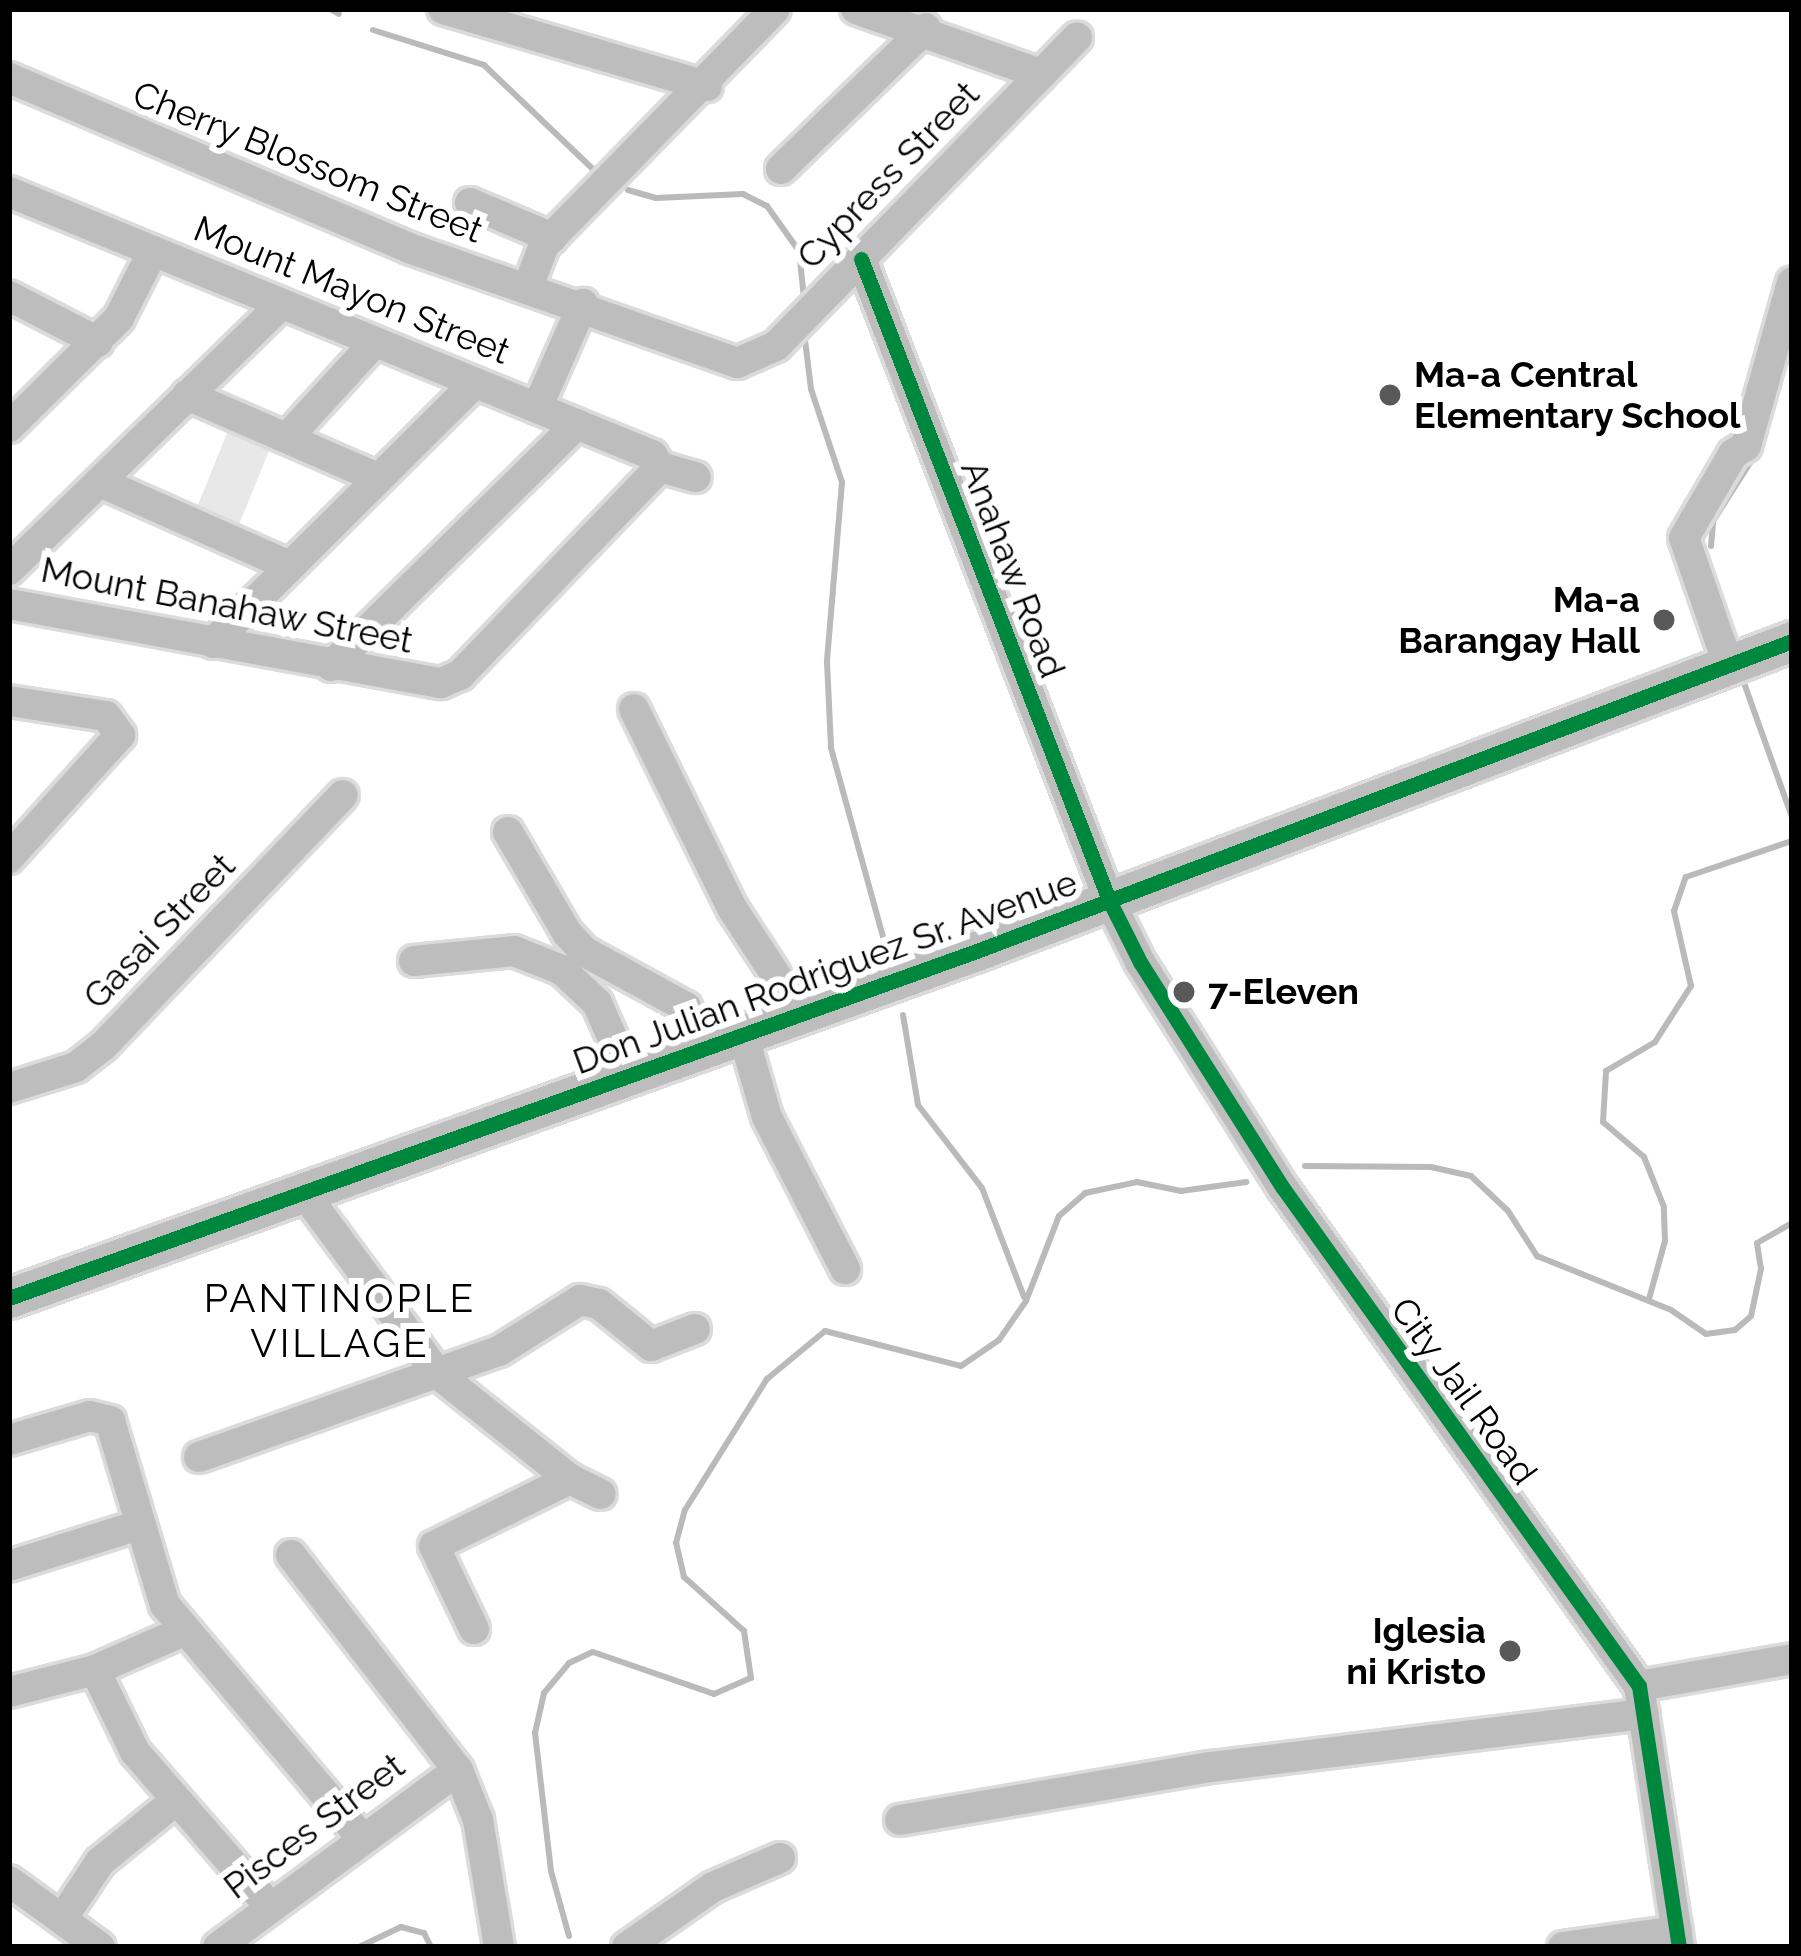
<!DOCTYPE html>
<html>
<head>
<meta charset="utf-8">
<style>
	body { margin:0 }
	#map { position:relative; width:1801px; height:1956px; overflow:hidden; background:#fff; font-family:Raleway,sans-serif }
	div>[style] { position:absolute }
	.green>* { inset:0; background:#e8e8e8 }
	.stream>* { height:6px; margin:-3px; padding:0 3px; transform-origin:3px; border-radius:3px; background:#bababa }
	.roads { filter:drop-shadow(3px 0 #dbdbdb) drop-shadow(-3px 0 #dbdbdb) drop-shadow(0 3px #dbdbdb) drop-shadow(0 -3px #dbdbdb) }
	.minor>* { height:30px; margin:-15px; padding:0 15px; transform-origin:15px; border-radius:15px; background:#bdbdbd }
	.major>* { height:39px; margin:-19.5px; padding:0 19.5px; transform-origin:19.5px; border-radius:19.5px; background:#bdbdbd }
	.cycleway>* { height:15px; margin:-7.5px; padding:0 7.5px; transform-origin:7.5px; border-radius:7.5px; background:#00873e }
	.dots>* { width:33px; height:33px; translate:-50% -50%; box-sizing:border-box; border:6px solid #fff; border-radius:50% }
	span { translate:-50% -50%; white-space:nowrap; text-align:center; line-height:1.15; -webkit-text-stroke:12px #fff; paint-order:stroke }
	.street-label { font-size:36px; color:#000 }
	.poi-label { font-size:36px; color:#000; font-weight:700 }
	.left { translate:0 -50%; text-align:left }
	.right { translate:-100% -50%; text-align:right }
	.neighbourhood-label { font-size:39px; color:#000; letter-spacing:3px }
	.frame { position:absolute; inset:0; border:12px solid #000; pointer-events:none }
</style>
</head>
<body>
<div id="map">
	<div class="green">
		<div style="clip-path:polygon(229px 428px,271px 446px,236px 532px,194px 515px)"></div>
	</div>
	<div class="stream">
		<div style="left:330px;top:9px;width:10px;rotate:29deg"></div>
		<div style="left:373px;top:30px;width:116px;rotate:17.5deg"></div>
		<div style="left:484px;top:65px;width:161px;rotate:43.7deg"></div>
		<div style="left:628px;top:190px;width:29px;rotate:16deg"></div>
		<div style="left:656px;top:198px;width:87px;rotate:-2.6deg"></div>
		<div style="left:743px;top:194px;width:27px;rotate:27deg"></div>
		<div style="left:767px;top:206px;width:55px;rotate:54.6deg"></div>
		<div style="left:799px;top:251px;width:47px;rotate:83.9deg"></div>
		<div style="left:805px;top:340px;width:49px;rotate:83deg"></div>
		<div style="left:811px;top:389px;width:98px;rotate:71.6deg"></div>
		<div style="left:842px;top:482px;width:181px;rotate:94.8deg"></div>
		<div style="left:827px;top:662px;width:86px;rotate:87.3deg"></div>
		<div style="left:831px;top:748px;width:215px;rotate:74.6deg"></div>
		<div style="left:1782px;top:374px;width:33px;rotate:-72deg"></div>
		<div style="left:1711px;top:546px;width:25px;rotate:-85deg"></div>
		<div style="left:1713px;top:521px;width:78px;rotate:-57.5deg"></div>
		<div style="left:1744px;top:683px;width:142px;rotate:70.3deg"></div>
		<div style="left:903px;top:1015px;width:91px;rotate:80.5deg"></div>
		<div style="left:918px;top:1105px;width:105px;rotate:52.4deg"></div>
		<div style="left:982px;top:1188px;width:117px;rotate:68.9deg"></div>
		<div style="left:1305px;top:1166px;width:126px;rotate:0.5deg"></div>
		<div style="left:1431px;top:1167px;width:41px;rotate:12.7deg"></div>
		<div style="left:1471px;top:1176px;width:51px;rotate:43.4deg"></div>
		<div style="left:1508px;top:1211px;width:54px;rotate:57.2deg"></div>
		<div style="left:1537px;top:1256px;width:144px;rotate:21.9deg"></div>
		<div style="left:1671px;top:1310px;width:42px;rotate:34.4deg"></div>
		<div style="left:1706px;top:1334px;width:29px;rotate:-8deg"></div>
		<div style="left:1735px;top:1330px;width:21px;rotate:-41deg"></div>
		<div style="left:1751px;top:1316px;width:48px;rotate:-78deg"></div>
		<div style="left:1761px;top:1269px;width:26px;rotate:-99deg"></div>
		<div style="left:1757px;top:1243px;width:40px;rotate:-29.7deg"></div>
		<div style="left:1649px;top:1299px;width:60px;rotate:-74.6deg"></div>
		<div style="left:1665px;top:1241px;width:34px;rotate:-92deg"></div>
		<div style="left:1664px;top:1207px;width:54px;rotate:-111.8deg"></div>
		<div style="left:1644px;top:1157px;width:54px;rotate:-139.5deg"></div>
		<div style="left:1603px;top:1122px;width:51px;rotate:-86.6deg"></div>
		<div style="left:1606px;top:1071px;width:57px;rotate:-30.6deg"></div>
		<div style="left:1655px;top:1042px;width:67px;rotate:-57.3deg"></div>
		<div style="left:1691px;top:986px;width:77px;rotate:-102.8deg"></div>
		<div style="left:1674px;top:911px;width:36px;rotate:-71deg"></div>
		<div style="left:1686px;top:877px;width:112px;rotate:-18.8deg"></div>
		<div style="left:569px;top:1936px;width:67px;rotate:-105.5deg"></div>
		<div style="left:551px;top:1871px;width:139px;rotate:-96.6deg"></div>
		<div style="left:535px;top:1733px;width:41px;rotate:-77.3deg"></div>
		<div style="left:544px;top:1693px;width:39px;rotate:-50deg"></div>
		<div style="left:569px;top:1663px;width:26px;rotate:-25deg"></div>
		<div style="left:593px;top:1652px;width:128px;rotate:19.1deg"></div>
		<div style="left:714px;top:1694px;width:40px;rotate:-23.4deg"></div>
		<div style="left:751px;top:1678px;width:48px;rotate:-98.5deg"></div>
		<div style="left:744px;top:1631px;width:81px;rotate:-138deg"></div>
		<div style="left:684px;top:1577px;width:35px;rotate:-103deg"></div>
		<div style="left:676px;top:1543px;width:34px;rotate:-75deg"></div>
		<div style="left:685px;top:1510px;width:155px;rotate:-58deg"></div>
		<div style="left:767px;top:1379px;width:75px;rotate:-39.6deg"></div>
		<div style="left:825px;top:1331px;width:140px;rotate:14.4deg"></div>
		<div style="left:961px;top:1366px;width:46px;rotate:-34.4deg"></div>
		<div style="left:999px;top:1340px;width:47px;rotate:-55.3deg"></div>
		<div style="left:1026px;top:1301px;width:91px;rotate:-68.8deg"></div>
		<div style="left:1059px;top:1216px;width:35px;rotate:-41deg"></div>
		<div style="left:1085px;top:1193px;width:53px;rotate:-11.9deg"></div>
		<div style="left:1137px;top:1182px;width:45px;rotate:11.6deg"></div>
		<div style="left:1181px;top:1191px;width:66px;rotate:-7.9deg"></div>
		<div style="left:359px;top:1947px;width:47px;rotate:-25.5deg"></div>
		<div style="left:401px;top:1927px;width:24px;rotate:15deg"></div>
		<div style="left:424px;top:1933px;width:16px;rotate:63deg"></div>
	</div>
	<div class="roads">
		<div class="minor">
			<div style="left:443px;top:9px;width:275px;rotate:16.3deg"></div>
			<div style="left:856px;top:9px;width:196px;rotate:19.4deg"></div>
			<div style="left:9px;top:78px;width:435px;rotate:23deg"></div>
			<div style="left:409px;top:248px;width:348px;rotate:19.3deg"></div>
			<div style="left:737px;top:363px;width:43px;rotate:-23.6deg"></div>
			<div style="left:776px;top:346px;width:431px;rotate:-45.7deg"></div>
			<div style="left:781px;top:169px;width:202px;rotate:-44.2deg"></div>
			<div style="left:9px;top:192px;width:695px;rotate:22.25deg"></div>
			<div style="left:652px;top:455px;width:14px;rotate:56deg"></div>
			<div style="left:470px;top:203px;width:89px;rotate:23.1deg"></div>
			<div style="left:861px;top:259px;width:687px;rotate:68.85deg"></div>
			<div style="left:1109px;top:900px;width:69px;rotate:63.4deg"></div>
			<div style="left:1140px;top:962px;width:267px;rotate:57.7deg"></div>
			<div style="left:1283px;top:1188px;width:612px;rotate:54.44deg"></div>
			<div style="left:1639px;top:1686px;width:264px;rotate:81.3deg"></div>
			<div style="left:528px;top:287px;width:45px;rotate:-69.1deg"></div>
			<div style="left:544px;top:245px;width:330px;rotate:-45.6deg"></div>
			<div style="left:9px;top:296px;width:100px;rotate:27.3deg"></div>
			<div style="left:187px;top:395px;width:208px;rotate:23.5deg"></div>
			<div style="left:537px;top:408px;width:114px;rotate:-66.1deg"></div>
			<div style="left:9px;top:427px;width:155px;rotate:-44.7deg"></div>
			<div style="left:119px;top:318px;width:75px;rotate:-63.1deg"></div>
			<div style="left:287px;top:438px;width:130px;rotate:-47.5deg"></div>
			<div style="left:660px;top:467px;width:37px;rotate:16deg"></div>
			<div style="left:100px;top:482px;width:208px;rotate:23.9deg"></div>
			<div style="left:9px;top:570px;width:381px;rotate:-44.3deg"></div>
			<div style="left:9px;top:604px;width:439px;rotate:10.4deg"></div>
			<div style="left:441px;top:683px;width:21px;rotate:-23deg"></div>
			<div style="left:460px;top:675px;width:289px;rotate:-46.1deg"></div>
			<div style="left:213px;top:643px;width:369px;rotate:-44.8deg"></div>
			<div style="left:1728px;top:664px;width:133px;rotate:-109.2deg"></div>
			<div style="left:1684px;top:538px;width:97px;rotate:-59.7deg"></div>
			<div style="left:1733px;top:454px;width:15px;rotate:-32deg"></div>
			<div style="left:1746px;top:446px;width:170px;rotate:-74.3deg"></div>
			<div style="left:331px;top:666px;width:345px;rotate:-44.5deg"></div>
			<div style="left:9px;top:701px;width:98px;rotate:8.8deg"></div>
			<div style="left:106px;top:716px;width:24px;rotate:54deg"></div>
			<div style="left:120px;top:735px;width:166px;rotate:132.1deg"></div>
			<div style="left:634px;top:709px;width:222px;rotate:63.8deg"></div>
			<div style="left:732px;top:908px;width:126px;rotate:56.9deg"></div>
			<div style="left:508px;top:832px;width:117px;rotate:59.7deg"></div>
			<div style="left:567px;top:933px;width:26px;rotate:47deg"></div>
			<div style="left:585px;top:952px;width:115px;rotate:28.6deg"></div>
			<div style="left:686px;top:1007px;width:46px;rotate:64deg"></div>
			<div style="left:414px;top:961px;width:100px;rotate:-5.7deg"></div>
			<div style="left:514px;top:951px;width:52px;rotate:21.6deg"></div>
			<div style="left:562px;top:970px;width:48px;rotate:43.3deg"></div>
			<div style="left:597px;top:1003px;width:79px;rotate:66deg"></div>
			<div style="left:743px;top:1034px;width:86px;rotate:73.9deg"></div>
			<div style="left:767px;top:1117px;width:171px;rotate:62.8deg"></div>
			<div style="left:9px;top:1088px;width:70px;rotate:-17.4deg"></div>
			<div style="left:76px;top:1067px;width:34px;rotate:-38deg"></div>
			<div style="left:103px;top:1046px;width:347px;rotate:-46.3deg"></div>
			<div style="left:304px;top:1193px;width:225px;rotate:53.5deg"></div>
			<div style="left:438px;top:1374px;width:169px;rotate:38.5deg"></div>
			<div style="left:570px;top:1479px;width:34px;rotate:26deg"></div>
			<div style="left:9px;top:1440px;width:84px;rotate:-16.5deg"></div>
			<div style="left:90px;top:1416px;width:21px;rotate:14deg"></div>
			<div style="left:110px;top:1421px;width:192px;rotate:73.4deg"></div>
			<div style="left:165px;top:1605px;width:304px;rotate:49.8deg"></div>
			<div style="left:199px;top:1457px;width:318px;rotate:-19.5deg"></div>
			<div style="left:499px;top:1351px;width:96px;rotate:-32.2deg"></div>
			<div style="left:580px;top:1300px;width:19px;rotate:12deg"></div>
			<div style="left:599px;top:1304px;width:67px;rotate:38.9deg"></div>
			<div style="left:651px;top:1346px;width:47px;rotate:-21.1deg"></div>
			<div style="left:291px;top:1555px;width:272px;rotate:52.2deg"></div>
			<div style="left:458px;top:1770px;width:54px;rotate:68.2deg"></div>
			<div style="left:478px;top:1820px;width:129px;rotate:80.6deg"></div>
			<div style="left:9px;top:1566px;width:133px;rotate:-17.5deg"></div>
			<div style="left:474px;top:1629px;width:92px;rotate:-115.7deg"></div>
			<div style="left:434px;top:1546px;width:152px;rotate:-26.2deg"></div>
			<div style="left:95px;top:1670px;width:91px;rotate:64deg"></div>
			<div style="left:135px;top:1752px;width:206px;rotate:48.9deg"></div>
			<div style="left:1639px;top:1686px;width:155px;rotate:-10deg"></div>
			<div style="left:9px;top:1692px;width:89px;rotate:-14.3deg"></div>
			<div style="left:95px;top:1670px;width:97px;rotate:-23.7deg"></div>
			<div style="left:900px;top:1820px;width:315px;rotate:-9.7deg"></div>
			<div style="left:1211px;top:1767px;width:436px;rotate:-7deg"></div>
			<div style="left:9px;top:1881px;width:112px;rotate:36deg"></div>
			<div style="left:62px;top:1919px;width:69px;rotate:-56.3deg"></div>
			<div style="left:100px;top:1862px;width:97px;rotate:-39.1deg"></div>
			<div style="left:218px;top:1947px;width:298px;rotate:-36.4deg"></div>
			<div style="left:627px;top:1947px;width:105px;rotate:-34.9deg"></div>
			<div style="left:713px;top:1887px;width:73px;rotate:-23.4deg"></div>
			<div style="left:1563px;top:1947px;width:115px;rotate:-8deg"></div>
		</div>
		<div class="major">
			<div style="left:9px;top:1298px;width:1025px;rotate:-19.73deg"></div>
			<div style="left:974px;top:952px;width:875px;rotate:-20.82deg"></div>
		</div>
	</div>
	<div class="cycleway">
		<div style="left:861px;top:259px;width:687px;rotate:68.85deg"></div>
		<div style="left:1109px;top:900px;width:69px;rotate:63.4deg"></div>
		<div style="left:1140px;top:962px;width:267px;rotate:57.7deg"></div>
		<div style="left:1283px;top:1188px;width:612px;rotate:54.44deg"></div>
		<div style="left:1639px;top:1686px;width:264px;rotate:81.3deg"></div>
		<div style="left:9px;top:1298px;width:1025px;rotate:-19.73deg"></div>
		<div style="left:974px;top:952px;width:875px;rotate:-20.82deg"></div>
	</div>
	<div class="dots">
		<div style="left:1390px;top:395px;background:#595959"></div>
		<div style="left:1664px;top:620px;background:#595959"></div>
		<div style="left:1184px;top:992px;background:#595959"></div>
		<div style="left:1510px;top:1651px;background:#595959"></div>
	</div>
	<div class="street-label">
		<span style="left:308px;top:162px;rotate:22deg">Cherry Blossom Street</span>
		<span style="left:888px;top:175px;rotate:-46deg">Cypress Street</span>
		<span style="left:352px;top:290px;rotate:22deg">Mount Mayon Street</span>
		<span style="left:1013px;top:569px;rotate:69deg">Anahaw Road</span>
		<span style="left:227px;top:605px;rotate:11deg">Mount Banahaw Street</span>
		<span style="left:159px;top:931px;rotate:-46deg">Gasai Street</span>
		<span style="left:825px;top:972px;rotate:-20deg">Don Julian Rodriguez Sr. Avenue</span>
		<span style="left:1464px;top:1391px;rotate:54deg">City Jail Road</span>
		<span style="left:314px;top:1826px;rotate:-37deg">Pisces Street</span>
	</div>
	<div class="poi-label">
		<span class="left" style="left:1414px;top:395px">Ma-a Central<br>Elementary School</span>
		<span class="right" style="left:1640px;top:620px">Ma-a<br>Barangay Hall</span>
		<span class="left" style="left:1208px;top:992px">7-Eleven</span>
		<span class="right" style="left:1486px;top:1651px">Iglesia<br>ni Kristo</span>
	</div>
	<div class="neighbourhood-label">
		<span style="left:340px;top:1321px">PANTINOPLE<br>VILLAGE</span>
	</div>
	<div class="frame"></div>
</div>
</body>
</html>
